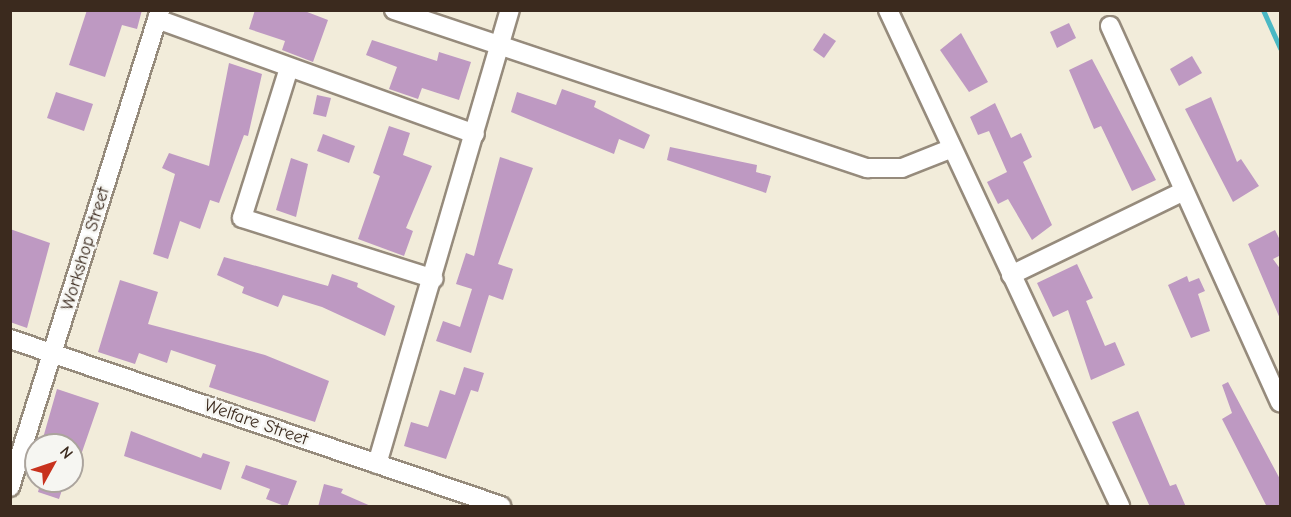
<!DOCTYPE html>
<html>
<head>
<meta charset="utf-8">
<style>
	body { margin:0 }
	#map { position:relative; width:1291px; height:517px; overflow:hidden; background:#f2ecda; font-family:"Comic Neue",sans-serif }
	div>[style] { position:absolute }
	.stream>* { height:5px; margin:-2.5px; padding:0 2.5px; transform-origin:2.5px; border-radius:2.5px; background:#4ab8c4 }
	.building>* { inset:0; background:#be99c2 }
	.roads { filter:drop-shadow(2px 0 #968b7c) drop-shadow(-2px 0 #968b7c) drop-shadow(0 2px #968b7c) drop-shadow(0 -2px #968b7c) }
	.minor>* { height:18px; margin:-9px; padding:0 9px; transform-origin:9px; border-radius:9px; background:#fff }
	span { translate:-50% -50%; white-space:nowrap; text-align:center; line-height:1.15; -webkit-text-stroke:5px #f6f6f2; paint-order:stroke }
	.street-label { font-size:18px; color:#3b2a1e }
	.frame { position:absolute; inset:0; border:12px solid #3b2a1e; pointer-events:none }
	.north { position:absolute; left:24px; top:433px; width:60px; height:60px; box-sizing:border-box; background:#f6f6f2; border:2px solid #aba49d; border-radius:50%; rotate:50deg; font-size:16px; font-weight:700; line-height:24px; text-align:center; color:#3b2a1e }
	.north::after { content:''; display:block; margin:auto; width:21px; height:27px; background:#c8321e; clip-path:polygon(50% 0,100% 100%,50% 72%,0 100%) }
</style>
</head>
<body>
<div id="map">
	<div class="stream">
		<div style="left:1263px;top:10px;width:42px;rotate:65.9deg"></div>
	</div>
	<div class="building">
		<div style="clip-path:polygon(87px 10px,142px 10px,137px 29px,122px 25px,105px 77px,69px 65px)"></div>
		<div style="clip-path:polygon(255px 10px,302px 10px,328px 20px,313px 62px,282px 50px,285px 41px,249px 29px)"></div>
		<div style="clip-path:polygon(1069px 23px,1076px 38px,1057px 48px,1050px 32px)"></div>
		<div style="clip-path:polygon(824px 33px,836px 41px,824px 58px,813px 50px)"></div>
		<div style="clip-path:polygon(961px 33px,988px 82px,969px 92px,940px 50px)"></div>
		<div style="clip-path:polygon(372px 40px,437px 61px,439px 52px,471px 62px,459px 100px,422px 88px,418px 99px,389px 89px,397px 67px,366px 55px)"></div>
		<div style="clip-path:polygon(1192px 56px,1202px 73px,1179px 86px,1170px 69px)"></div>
		<div style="clip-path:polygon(1092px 59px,1156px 180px,1132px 191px,1101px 126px,1094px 129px,1069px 70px)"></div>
		<div style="clip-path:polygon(229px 63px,262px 74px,248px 136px,244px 135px,219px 203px,210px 200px,200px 229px,180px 221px,168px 259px,153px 254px,175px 174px,162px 168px,169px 153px,209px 166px)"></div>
		<div style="clip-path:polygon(562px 89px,596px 101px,594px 107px,650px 135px,644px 149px,619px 139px,614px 154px,511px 112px,517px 92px,556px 105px)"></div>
		<div style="clip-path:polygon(56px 92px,93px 104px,84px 131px,47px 118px)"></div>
		<div style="clip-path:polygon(317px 95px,331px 98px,326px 117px,313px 114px)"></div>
		<div style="clip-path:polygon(1211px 97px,1237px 162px,1241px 159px,1259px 186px,1233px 202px,1185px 109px)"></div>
		<div style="clip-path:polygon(995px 103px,1011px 138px,1021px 133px,1032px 157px,1023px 162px,1052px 225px,1032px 240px,1008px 199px,998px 204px,987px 182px,1007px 172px,989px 131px,978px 135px,970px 117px)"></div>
		<div style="clip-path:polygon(389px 126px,410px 133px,403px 155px,432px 166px,406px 228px,413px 231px,404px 256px,358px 239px,380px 176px,373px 173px)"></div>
		<div style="clip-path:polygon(323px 134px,355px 146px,349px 163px,317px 151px)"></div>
		<div style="clip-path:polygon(670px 147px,757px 165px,756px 172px,771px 176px,766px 193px,667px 160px)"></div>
		<div style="clip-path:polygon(500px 157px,533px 168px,498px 264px,513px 269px,503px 300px,489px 295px,471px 353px,436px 341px,443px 321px,460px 327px,472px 289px,456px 284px,466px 253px,474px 256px)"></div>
		<div style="clip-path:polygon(291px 158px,308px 164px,296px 217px,276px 210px)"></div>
		<div style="clip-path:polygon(10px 229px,50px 243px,27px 328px,10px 322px)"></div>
		<div style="clip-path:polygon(1275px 230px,1281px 242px,1281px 255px,1273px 259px,1281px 270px,1281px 321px,1248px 244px)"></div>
		<div style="clip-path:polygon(224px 257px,328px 286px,332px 274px,358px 283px,357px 287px,395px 306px,385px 336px,322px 307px,283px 295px,278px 307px,242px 293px,244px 287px,217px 275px)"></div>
		<div style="clip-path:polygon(1077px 264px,1093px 298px,1086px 301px,1105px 346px,1115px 342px,1125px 365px,1091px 380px,1068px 310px,1053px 317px,1037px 283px)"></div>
		<div style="clip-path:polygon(1187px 276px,1189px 282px,1199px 278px,1205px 291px,1198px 294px,1210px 331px,1191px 338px,1168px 285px)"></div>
		<div style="clip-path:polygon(120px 280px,158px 292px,148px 324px,265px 355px,329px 381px,315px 422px,209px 387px,216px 365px,171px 350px,167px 363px,139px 353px,135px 364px,98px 352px)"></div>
		<div style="clip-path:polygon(464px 367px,484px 373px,478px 392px,471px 390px,446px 459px,404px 446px,411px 422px,428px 427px,440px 390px,455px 395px)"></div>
		<div style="clip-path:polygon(1228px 382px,1281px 481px,1281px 507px,1267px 507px,1222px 419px,1232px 413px,1222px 385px)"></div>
		<div style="clip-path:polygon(57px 389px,99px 403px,73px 478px,72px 445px,41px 445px)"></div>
		<div style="clip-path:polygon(1138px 411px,1170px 486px,1176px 484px,1186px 507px,1150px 507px,1112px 422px)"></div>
		<div style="clip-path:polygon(131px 431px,201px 458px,203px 453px,230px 462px,221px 490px,124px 456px)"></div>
		<div style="clip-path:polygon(246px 465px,297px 481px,287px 507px,266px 499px,270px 489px,241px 478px)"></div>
		<div style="clip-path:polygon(41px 481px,65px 481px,59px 499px,38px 492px)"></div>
		<div style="clip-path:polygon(324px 484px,343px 489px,341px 493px,373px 507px,318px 507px)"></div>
	</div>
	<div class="roads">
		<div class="minor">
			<div style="left:394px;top:10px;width:499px;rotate:18.5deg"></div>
			<div style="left:867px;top:168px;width:35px"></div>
			<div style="left:902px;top:168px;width:52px;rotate:-21.6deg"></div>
			<div style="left:888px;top:10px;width:548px;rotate:64.93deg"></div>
			<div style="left:157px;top:19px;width:338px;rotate:19.9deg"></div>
			<div style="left:1110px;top:26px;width:413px;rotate:65.7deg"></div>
			<div style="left:289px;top:68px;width:157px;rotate:107.4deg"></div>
			<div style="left:242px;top:218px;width:201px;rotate:17.6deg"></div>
			<div style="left:1011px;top:275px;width:192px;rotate:-25.9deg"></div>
			<div style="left:10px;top:339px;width:519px;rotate:18.78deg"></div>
			<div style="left:377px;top:464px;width:473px;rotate:-73.7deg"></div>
			<div style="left:10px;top:487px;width:500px;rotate:-72.54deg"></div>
		</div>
	</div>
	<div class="street-label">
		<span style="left:86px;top:249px;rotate:-73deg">Workshop Street</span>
		<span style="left:256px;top:423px;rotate:19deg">Welfare Street</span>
	</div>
	<div class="frame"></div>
	<div class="north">N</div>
</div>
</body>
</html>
